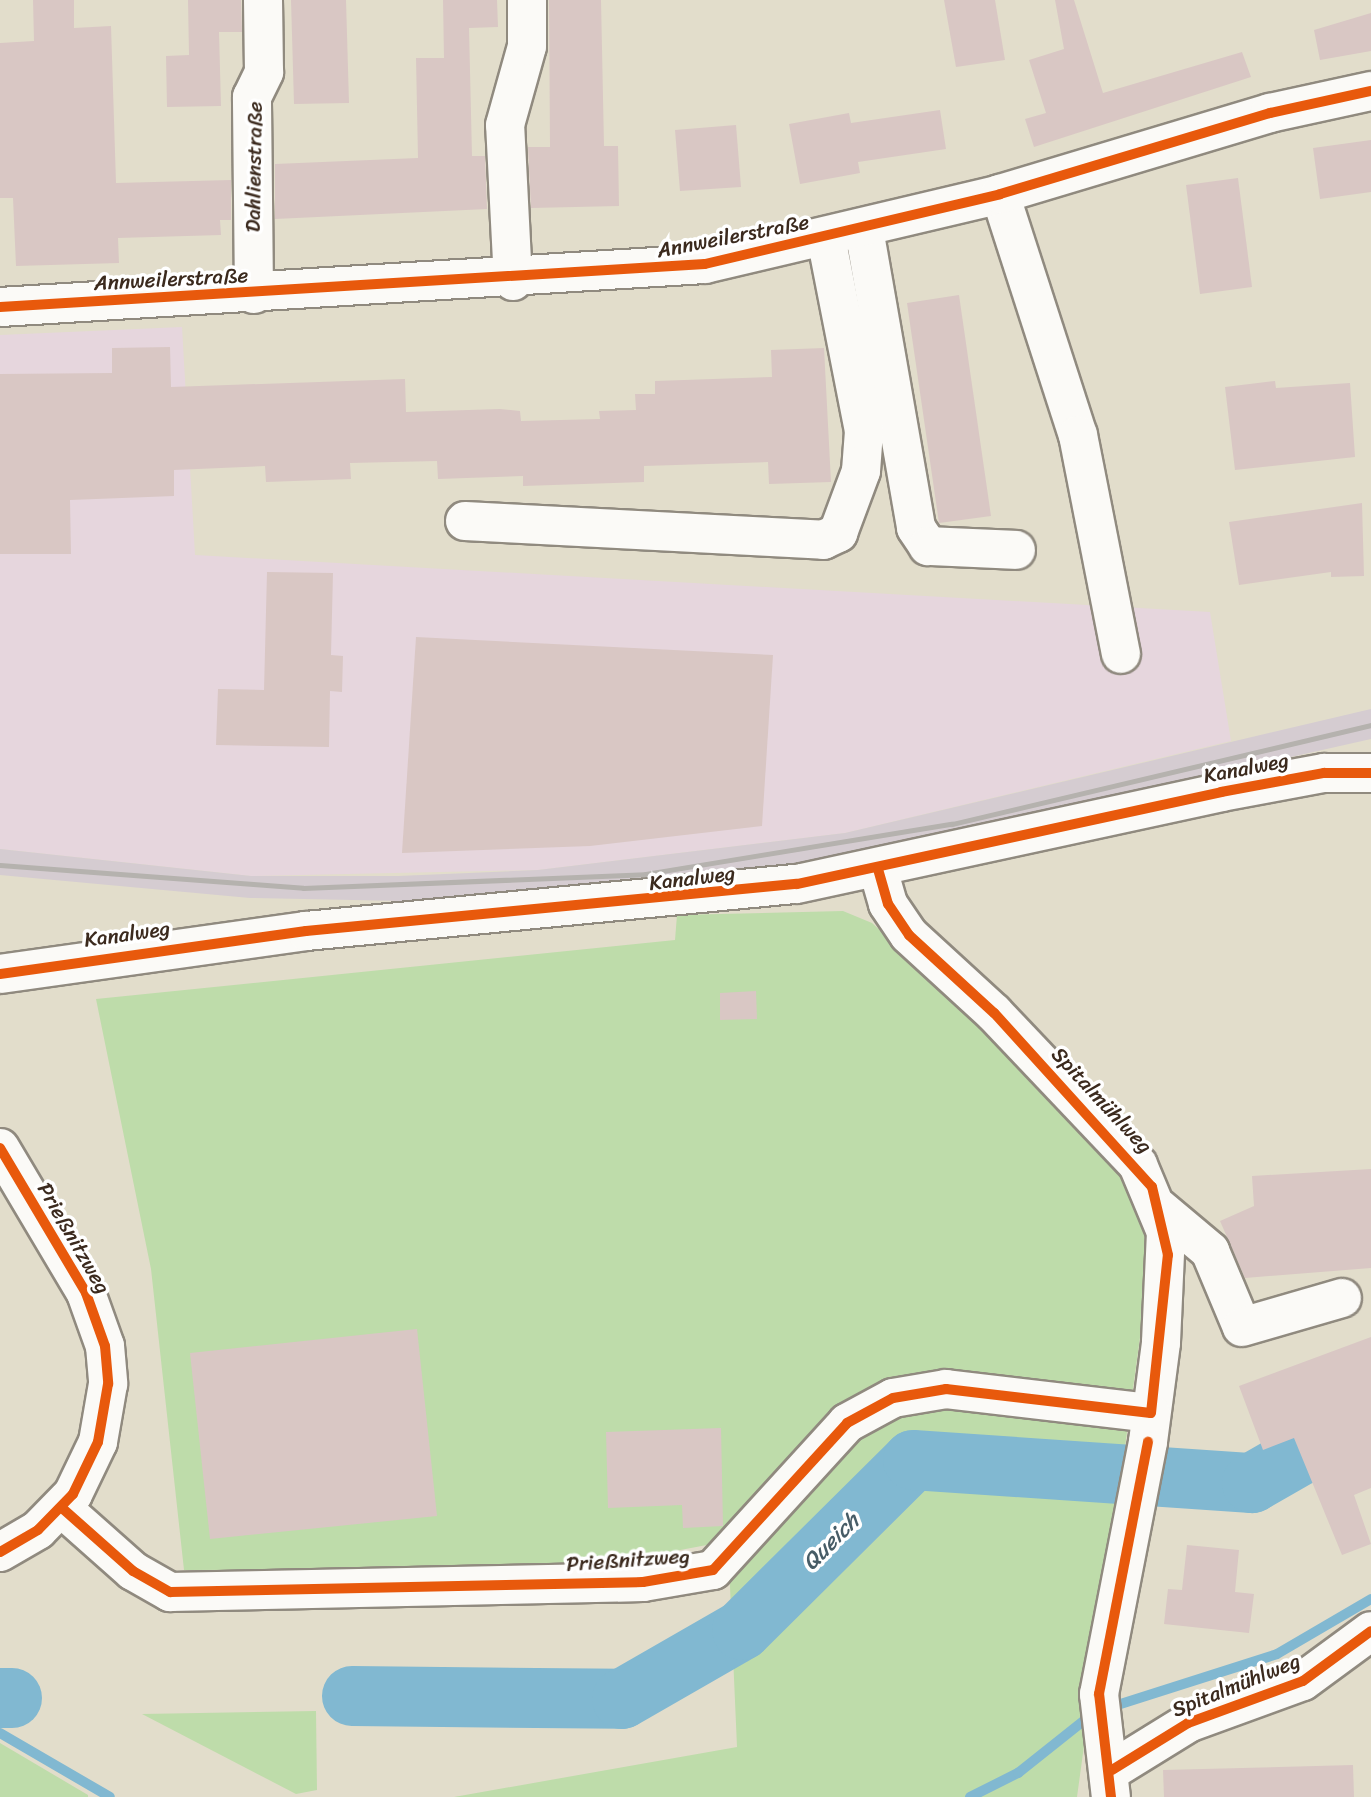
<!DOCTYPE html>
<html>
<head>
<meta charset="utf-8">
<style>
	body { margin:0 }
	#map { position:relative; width:1371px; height:1797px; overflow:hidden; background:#e2ddcb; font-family:Sriracha,sans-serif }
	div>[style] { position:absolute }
	.built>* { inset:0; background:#e6d6dd }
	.industrial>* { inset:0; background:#d5ccd1 }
	.green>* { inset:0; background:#bedcaa }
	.stream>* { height:10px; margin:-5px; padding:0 5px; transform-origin:5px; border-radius:5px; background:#81b8d1 }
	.river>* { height:60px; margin:-30px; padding:0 30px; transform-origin:30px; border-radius:30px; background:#81b8d1 }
	.building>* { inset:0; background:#d9c7c4 }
	.roads { filter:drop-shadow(2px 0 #908a7f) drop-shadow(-2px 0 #908a7f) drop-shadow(0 2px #908a7f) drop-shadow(0 -2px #908a7f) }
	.minor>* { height:38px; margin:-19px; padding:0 19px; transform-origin:19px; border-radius:19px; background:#fbfaf7 }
	.rail>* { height:5px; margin:-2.5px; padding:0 2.5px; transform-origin:2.5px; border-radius:2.5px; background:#b5b2ae }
	.cycleway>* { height:10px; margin:-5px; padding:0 5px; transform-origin:5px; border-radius:5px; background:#e8590c }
	span { translate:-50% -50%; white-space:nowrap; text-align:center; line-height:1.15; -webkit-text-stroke:7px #fff; paint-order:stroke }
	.street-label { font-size:21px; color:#3b2a1e }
	.water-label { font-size:23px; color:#475c66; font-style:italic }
</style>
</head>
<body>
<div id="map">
	<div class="built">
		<div style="clip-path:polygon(182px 327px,195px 555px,1210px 612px,1231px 741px,845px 833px,538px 870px,251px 876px,0 849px,0 335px)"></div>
	</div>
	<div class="industrial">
		<div style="clip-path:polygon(1371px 709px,1371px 739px,857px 855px,704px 876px,403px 901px,250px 898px,0 875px,0 849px,251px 876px,398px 876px,538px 870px,845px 833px)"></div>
	</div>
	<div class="green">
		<div style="clip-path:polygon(843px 911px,872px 923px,1076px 1110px,1146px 1188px,1152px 1250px,1077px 1797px,454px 1797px,737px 1747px,728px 1541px,585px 1568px,184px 1570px,151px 1269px,96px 999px,675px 940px,677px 915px)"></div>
		<div style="clip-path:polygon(316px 1711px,317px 1790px,296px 1794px,142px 1714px)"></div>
		<div style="clip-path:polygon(0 1743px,88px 1795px,88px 1797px,0 1797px)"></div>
	</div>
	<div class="stream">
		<div style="left:1108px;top:1708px;width:177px;rotate:-17.7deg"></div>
		<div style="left:1277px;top:1654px;width:109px;rotate:-30.3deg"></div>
		<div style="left:0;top:1733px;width:127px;rotate:30.2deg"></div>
		<div style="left:970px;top:1797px;width:54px;rotate:-26.6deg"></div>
		<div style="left:1018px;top:1773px;width:93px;rotate:-38.5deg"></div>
	</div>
	<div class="river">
		<div style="left:352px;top:1696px;width:270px;rotate:0.6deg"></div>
		<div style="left:622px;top:1699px;width:138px;rotate:-29.9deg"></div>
		<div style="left:742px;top:1630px;width:241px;rotate:-44.8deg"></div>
		<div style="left:913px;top:1460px;width:340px;rotate:3.9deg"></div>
		<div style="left:1252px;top:1483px;width:78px;rotate:-29.8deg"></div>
		<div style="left:0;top:1698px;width:12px"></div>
	</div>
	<div class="building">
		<div style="clip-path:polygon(33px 0,74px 0,74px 28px,111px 26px,116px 183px,231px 180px,231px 220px,220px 220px,221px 235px,118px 238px,119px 263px,16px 266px,13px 198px,0 198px,0 43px,34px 41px)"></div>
		<div style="clip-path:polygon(188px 0,241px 0,242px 32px,219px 32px,221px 106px,167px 107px,166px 56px,189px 55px)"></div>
		<div style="clip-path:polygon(291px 0,346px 0,349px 103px,294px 104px)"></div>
		<div style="clip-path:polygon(443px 0,497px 0,498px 27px,469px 28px,472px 156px,485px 156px,487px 209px,275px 219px,275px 164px,418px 158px,416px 58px,444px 58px)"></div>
		<div style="clip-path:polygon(549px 0,601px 0,604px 146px,618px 146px,619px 206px,531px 208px,528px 147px,550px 147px)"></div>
		<div style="clip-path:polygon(944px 0,995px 0,1005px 60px,956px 67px)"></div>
		<div style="clip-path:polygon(1055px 0,1074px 0,1103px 93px,1242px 52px,1251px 77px,1034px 147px,1025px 119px,1046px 113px,1029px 60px,1064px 49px)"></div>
		<div style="clip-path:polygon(1371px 13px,1371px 51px,1320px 60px,1314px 30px)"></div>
		<div style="clip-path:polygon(940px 110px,946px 149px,858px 162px,860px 173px,800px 184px,789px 124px,849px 113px,851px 123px)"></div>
		<div style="clip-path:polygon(736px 125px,741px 187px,680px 191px,675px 130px)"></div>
		<div style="clip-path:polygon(1371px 140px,1371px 192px,1320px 199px,1313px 148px)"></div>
		<div style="clip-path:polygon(1238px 178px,1252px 287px,1200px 294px,1186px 185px)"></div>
		<div style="clip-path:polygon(959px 295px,991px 516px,939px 523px,907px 303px)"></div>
		<div style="clip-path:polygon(170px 347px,171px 387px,405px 379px,406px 412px,500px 409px,520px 411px,521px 421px,600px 419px,599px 411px,636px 410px,635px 394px,655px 394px,655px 381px,772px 377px,771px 350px,824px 348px,831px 482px,769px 484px,768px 462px,644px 466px,644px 482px,523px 486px,523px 476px,438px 479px,437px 461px,350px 463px,351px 479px,266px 482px,265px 466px,174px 470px,174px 496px,70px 500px,71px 554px,0 554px,0 374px,112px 373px,112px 348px)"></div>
		<div style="clip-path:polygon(1275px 381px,1276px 388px,1350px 383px,1355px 457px,1235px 470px,1225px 387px)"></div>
		<div style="clip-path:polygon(1362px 503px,1364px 576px,1331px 577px,1331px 572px,1239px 585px,1229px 522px)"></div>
		<div style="clip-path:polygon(267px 572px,333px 573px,331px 655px,343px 656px,342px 692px,330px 691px,329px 747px,216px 745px,218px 689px,264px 690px)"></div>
		<div style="clip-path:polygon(416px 637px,773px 655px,762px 826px,590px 846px,402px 853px)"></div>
		<div style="clip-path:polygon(756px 991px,757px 1019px,720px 1020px,720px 993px)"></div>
		<div style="clip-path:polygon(1371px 1169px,1371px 1268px,1245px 1278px,1220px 1221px,1254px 1206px,1252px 1176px)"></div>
		<div style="clip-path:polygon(417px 1329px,437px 1516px,210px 1539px,190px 1353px)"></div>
		<div style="clip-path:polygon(1371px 1337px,1371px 1488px,1354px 1495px,1371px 1544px,1342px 1555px,1294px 1438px,1263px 1450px,1239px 1386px)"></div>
		<div style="clip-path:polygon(721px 1428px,723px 1526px,683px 1528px,682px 1505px,608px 1508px,606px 1432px)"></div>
		<div style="clip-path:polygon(1187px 1545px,1239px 1550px,1235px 1592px,1254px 1594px,1249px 1633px,1164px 1624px,1168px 1589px,1182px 1590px)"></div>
		<div style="clip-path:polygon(1353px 1765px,1354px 1797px,1164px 1797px,1163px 1770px)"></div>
	</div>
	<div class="roads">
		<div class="minor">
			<div style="left:1000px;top:194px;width:253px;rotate:72.1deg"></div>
			<div style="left:1078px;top:435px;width:223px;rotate:78.9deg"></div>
			<div style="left:864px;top:229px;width:303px;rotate:80.1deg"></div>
			<div style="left:916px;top:528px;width:22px;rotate:56deg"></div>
			<div style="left:928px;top:546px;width:88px;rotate:2.6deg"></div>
			<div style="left:513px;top:281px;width:156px;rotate:-92.9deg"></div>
			<div style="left:505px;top:125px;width:82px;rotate:-74.4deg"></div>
			<div style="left:527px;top:46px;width:46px;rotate:-90deg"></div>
			<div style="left:254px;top:294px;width:197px;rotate:-90.6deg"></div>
			<div style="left:252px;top:97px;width:28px;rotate:-64deg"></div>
			<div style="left:264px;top:72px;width:72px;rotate:-90.8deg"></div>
			<div style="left:0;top:307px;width:706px;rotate:-3.49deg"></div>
			<div style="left:705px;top:264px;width:303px;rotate:-13.3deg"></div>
			<div style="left:1000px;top:194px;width:282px;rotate:-16.7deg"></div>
			<div style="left:1270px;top:113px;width:103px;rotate:-12.3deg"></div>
			<div style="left:465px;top:521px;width:359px;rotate:3deg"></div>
			<div style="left:823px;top:540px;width:17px;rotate:-25deg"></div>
			<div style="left:838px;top:533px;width:66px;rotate:-69.6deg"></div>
			<div style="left:861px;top:471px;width:40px;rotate:-85.7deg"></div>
			<div style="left:864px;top:431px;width:197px;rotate:-101.1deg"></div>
			<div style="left:878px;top:869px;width:36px;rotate:74deg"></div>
			<div style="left:888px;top:904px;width:37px;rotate:56deg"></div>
			<div style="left:909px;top:935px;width:115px;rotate:42.5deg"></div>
			<div style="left:994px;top:1013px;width:209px;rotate:46.5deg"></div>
			<div style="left:1138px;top:1165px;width:73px;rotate:67.3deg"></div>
			<div style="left:1166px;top:1232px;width:111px;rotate:92.6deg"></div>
			<div style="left:1161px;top:1343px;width:100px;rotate:97.5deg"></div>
			<div style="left:1148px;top:1442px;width:257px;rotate:101deg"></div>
			<div style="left:1099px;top:1694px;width:104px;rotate:83.4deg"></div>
			<div style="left:0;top:974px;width:309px;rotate:-8deg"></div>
			<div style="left:306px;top:931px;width:493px;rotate:-5.5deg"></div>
			<div style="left:797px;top:884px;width:434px;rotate:-12.2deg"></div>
			<div style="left:1221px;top:792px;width:105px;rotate:-10.5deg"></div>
			<div style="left:1324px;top:773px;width:47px"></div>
			<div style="left:0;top:1148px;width:169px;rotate:59.3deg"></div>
			<div style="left:86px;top:1293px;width:56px;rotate:70.3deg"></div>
			<div style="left:105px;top:1346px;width:38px;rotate:85deg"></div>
			<div style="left:108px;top:1384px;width:59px;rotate:99.8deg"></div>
			<div style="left:98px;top:1442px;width:58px;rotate:115.7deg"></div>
			<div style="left:73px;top:1494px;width:50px;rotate:134.2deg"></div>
			<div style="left:38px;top:1530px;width:44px;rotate:149.9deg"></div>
			<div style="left:1159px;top:1208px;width:67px;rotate:40.1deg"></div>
			<div style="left:1210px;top:1251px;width:82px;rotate:67.2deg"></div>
			<div style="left:1242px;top:1327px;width:104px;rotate:-16.2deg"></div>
			<div style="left:62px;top:1508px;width:95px;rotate:41.6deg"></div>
			<div style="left:133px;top:1571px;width:43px;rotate:29.6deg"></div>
			<div style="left:170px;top:1592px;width:473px;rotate:-1.2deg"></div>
			<div style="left:643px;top:1582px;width:71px;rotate:-9.7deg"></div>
			<div style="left:713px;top:1570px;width:199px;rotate:-47.6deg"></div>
			<div style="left:847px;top:1423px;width:52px;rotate:-28.5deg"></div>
			<div style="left:893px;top:1398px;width:54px;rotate:-9.6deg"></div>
			<div style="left:946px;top:1389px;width:206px;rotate:6.7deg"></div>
			<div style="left:1112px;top:1770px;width:89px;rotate:-31.7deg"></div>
			<div style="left:1188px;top:1723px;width:122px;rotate:-20.1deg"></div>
			<div style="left:1303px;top:1681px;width:84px;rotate:-36.3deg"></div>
		</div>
	</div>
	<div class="rail">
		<div style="left:0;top:865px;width:304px;rotate:4.3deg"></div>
		<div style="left:303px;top:888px;width:342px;rotate:-2.3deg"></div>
		<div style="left:645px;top:874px;width:311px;rotate:-9.3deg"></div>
		<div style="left:952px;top:824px;width:431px;rotate:-13.3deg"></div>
	</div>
	<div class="cycleway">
		<div style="left:0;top:307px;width:706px;rotate:-3.49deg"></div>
		<div style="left:705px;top:264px;width:303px;rotate:-13.3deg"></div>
		<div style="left:1000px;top:194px;width:282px;rotate:-16.7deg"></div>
		<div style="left:1270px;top:113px;width:103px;rotate:-12.3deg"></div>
		<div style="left:0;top:974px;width:309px;rotate:-8deg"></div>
		<div style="left:306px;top:931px;width:493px;rotate:-5.5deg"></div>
		<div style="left:797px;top:884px;width:434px;rotate:-12.2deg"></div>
		<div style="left:1221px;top:792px;width:105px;rotate:-10.5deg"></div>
		<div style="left:1324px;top:773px;width:47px"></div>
		<div style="left:0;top:1148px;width:169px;rotate:59.3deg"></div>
		<div style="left:86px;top:1293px;width:56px;rotate:70.3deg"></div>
		<div style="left:105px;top:1346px;width:38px;rotate:85deg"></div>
		<div style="left:108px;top:1384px;width:59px;rotate:99.8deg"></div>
		<div style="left:98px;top:1442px;width:58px;rotate:115.7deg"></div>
		<div style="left:73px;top:1494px;width:50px;rotate:134.2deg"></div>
		<div style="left:38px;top:1530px;width:44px;rotate:149.9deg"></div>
		<div style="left:62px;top:1508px;width:95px;rotate:41.6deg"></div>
		<div style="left:133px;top:1571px;width:43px;rotate:29.6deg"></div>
		<div style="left:170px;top:1592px;width:473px;rotate:-1.2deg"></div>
		<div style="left:643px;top:1582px;width:71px;rotate:-9.7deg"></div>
		<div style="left:713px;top:1570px;width:199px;rotate:-47.6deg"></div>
		<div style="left:847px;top:1423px;width:52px;rotate:-28.5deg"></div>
		<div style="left:893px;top:1398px;width:54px;rotate:-9.6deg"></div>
		<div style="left:946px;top:1389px;width:206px;rotate:6.7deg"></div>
		<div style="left:1151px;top:1413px;width:159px;rotate:-83.9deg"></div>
		<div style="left:1168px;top:1255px;width:70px;rotate:-103.2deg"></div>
		<div style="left:1152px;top:1187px;width:235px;rotate:-132.2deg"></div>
		<div style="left:994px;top:1013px;width:115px;rotate:-137.5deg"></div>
		<div style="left:909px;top:935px;width:37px;rotate:-124deg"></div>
		<div style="left:888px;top:904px;width:36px;rotate:-106deg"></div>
		<div style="left:1112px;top:1770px;width:89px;rotate:-31.7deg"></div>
		<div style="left:1188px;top:1723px;width:122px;rotate:-20.1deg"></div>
		<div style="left:1303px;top:1681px;width:84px;rotate:-36.3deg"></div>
		<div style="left:1111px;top:1797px;width:104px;rotate:-96.6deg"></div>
		<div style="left:1099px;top:1694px;width:257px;rotate:-79deg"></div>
	</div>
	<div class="street-label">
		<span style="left:254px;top:167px;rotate:-89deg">Dahlienstraße</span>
		<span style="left:733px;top:236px;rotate:-11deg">Annweilerstraße</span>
		<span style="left:171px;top:279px;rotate:-3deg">Annweilerstraße</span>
		<span style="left:1246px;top:768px;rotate:-11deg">Kanalweg</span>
		<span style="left:692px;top:878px;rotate:-7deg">Kanalweg</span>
		<span style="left:127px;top:934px;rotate:-8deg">Kanalweg</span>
		<span style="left:1102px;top:1100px;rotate:47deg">Spitalmühlweg</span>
		<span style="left:74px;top:1238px;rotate:60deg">Prießnitzweg</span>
		<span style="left:628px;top:1560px;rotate:-4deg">Prießnitzweg</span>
		<span style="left:1236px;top:1685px;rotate:-22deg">Spitalmühlweg</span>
	</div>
	<div class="water-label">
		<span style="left:831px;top:1542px;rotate:-45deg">Queich</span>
	</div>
</div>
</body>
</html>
